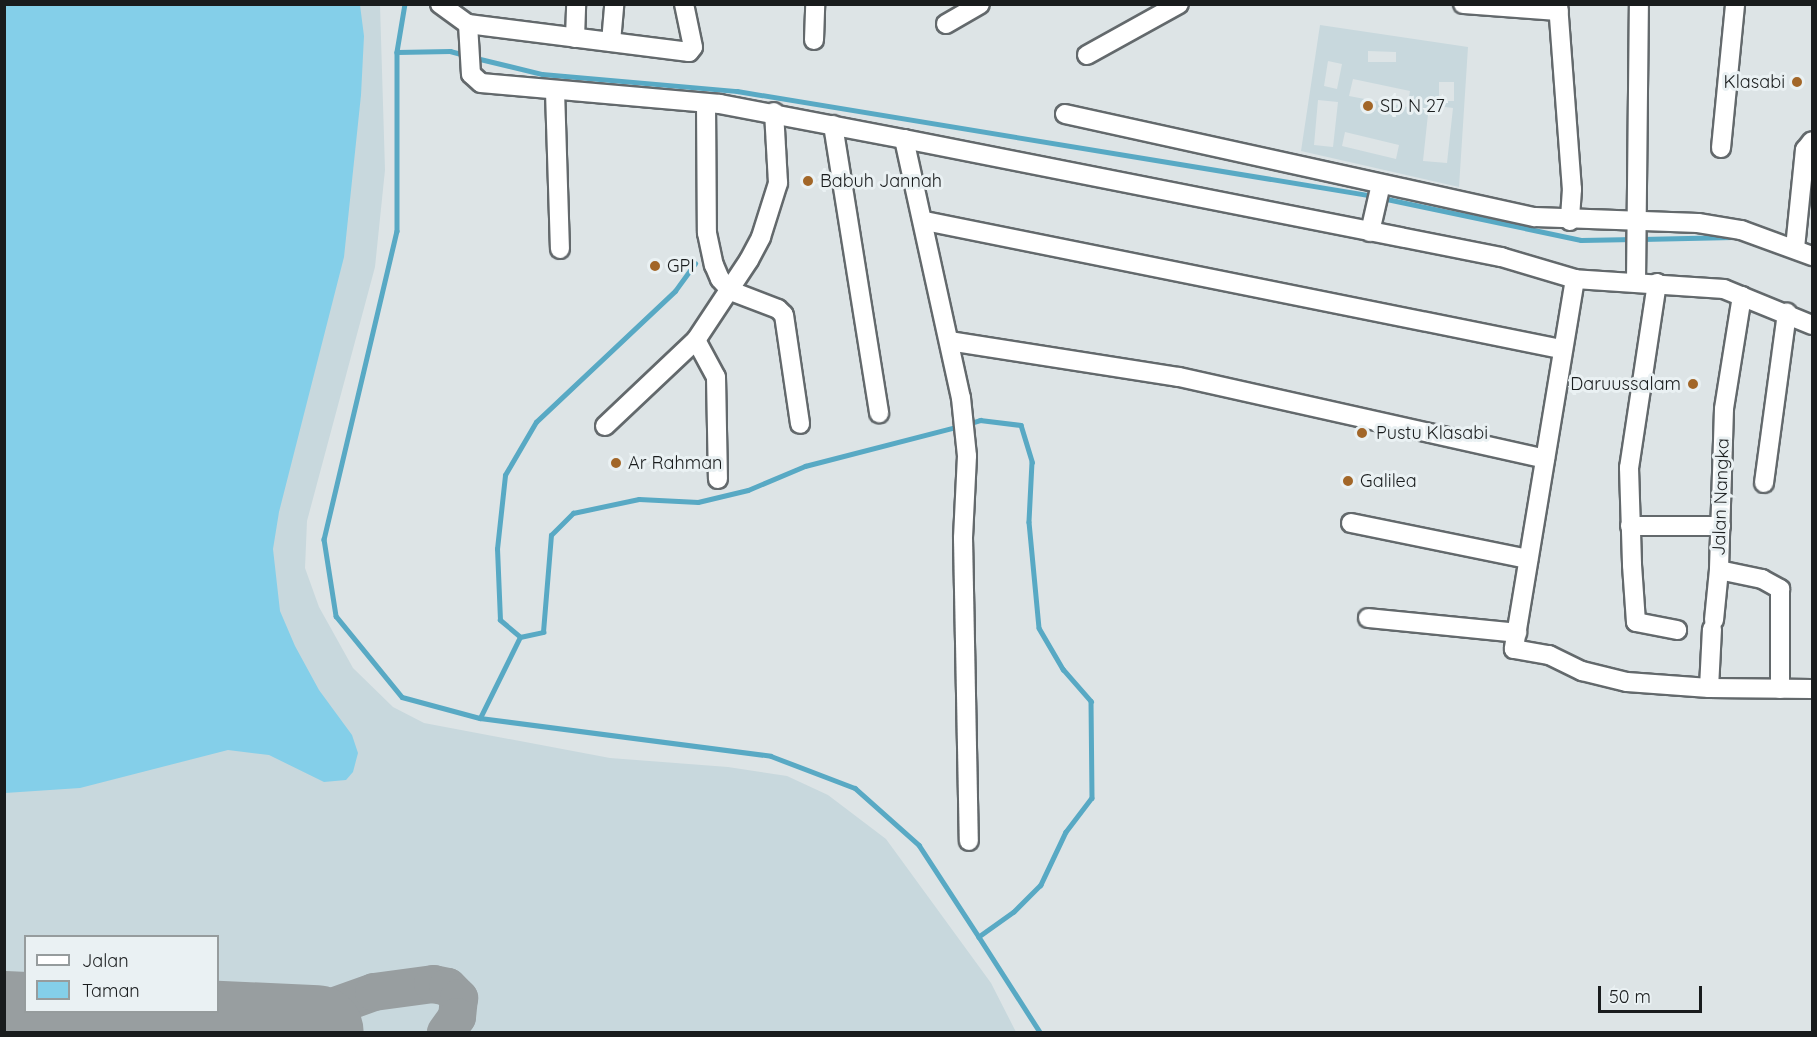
<!DOCTYPE html>
<html>
<head>
<meta charset="utf-8">
<style>
	body { margin:0 }
	#map { position:relative; width:1817px; height:1037px; overflow:hidden; background:#dde4e6; font-family:Quicksand,sans-serif }
	div>[style] { position:absolute }
	.built>* { inset:0; background:#c8d8dd }
	.green>* { inset:0; background:#84cfe9 }
	.stream>* { height:4.5px; margin:-2.25px; padding:0 2.25px; transform-origin:2.25px; border-radius:2.25px; background:#58a9c4 }
	.taxiway>* { height:38px; margin:-19px; padding:0 19px; transform-origin:19px; border-radius:19px; background:#989ea0 }
	.runway>* { height:94px; margin:-47px; padding:0 47px; transform-origin:47px; border-radius:47px; background:#989ea0 }
	.roads { filter:drop-shadow(2px 0 #63696c) drop-shadow(-2px 0 #63696c) drop-shadow(0 2px #63696c) drop-shadow(0 -2px #63696c) }
	.minor>* { height:18px; margin:-9px; padding:0 9px; transform-origin:9px; border-radius:9px; background:#fff }
	.dots>* { width:16px; height:16px; translate:-50% -50%; box-sizing:border-box; border:3px solid #eaf1f3; border-radius:50% }
	span { translate:-50% -50%; white-space:nowrap; text-align:center; line-height:1.15; -webkit-text-stroke:6px #eaf1f3; paint-order:stroke }
	.poi-label { font-size:18px; color:#191c1d }
	.right { translate:-100% -50%; text-align:right }
	.left { translate:0 -50%; text-align:left }
	.street-label { font-size:18px; color:#191c1d }
	.frame { position:absolute; inset:0; border:6px solid #191c1d; pointer-events:none }
	.legend { position:absolute; left:24px; top:935px; width:195px; height:78px; box-sizing:border-box; background:#eaf1f3; border:2px solid #969c9d; margin:0; padding:8px 10px; list-style:none; font-size:18px; color:#191c1d }
	.legend li { display:flex; align-items:center; gap:12px; height:30px }
	.legend b { width:30px; border:2px solid #969c9d }
	.scale { position:absolute; left:1598px; top:986px; width:104px; height:27px; box-sizing:border-box; border:3px solid #191c1d; border-top:0; padding-left:8px; font-size:18px; line-height:21px; white-space:nowrap; color:#191c1d; -webkit-text-stroke:4px #eaf1f3; paint-order:stroke }
</style>
</head>
<body>
<div id="map">
	<div class="built">
		<div style="clip-path:polygon(evenodd,5px 5px,380px 5px,385px 170px,375px 267px,307px 521px,305px 568px,319px 607px,353px 668px,393px 707px,424px 723px,610px 758px,728px 767px,787px 776px,828px 795px,886px 839px,991px 983px,1016px 1032px,5px 1032px,5px 5px,26px 936px,218px 936px,218px 1012px,26px 1012px,26px 936px)"></div>
		<div style="clip-path:polygon(evenodd,1320px 25px,1468px 47px,1459px 187px,1301px 151px,1320px 25px,1368px 51px,1396px 52px,1396px 62px,1368px 62px,1368px 51px,1320px 25px,1328px 61px,1342px 64px,1337px 89px,1324px 86px,1328px 61px,1320px 25px,1353px 79px,1410px 91px,1407px 107px,1349px 96px,1353px 79px,1320px 25px,1439px 82px,1454px 82px,1454px 101px,1439px 101px,1439px 82px,1320px 25px,1318px 100px,1338px 102px,1333px 147px,1314px 145px,1318px 100px,1320px 25px,1429px 105px,1453px 108px,1447px 163px,1423px 161px,1429px 105px,1320px 25px,1345px 132px,1399px 145px,1396px 159px,1342px 146px,1345px 132px)"></div>
	</div>
	<div class="green">
		<div style="clip-path:polygon(5px 4px,360px 5px,364px 36px,361px 95px,344px 257px,279px 512px,273px 549px,280px 611px,295px 646px,319px 690px,352px 735px,358px 753px,353px 772px,346px 780px,324px 782px,269px 755px,228px 750px,80px 788px,5px 793px)"></div>
	</div>
	<div class="stream">
		<div style="left:405px;top:4px;width:49px;rotate:99.5deg"></div>
		<div style="left:397px;top:52px;width:53px;rotate:-1.1deg"></div>
		<div style="left:450px;top:51px;width:16px;rotate:15deg"></div>
		<div style="left:397px;top:52px;width:179px;rotate:90deg"></div>
		<div style="left:397px;top:231px;width:317px;rotate:103.3deg"></div>
		<div style="left:324px;top:539px;width:78px;rotate:81.1deg"></div>
		<div style="left:336px;top:616px;width:104px;rotate:50.8deg"></div>
		<div style="left:402px;top:697px;width:81px;rotate:15.1deg"></div>
		<div style="left:480px;top:718px;width:293px;rotate:7.4deg"></div>
		<div style="left:771px;top:756px;width:90px;rotate:20.9deg"></div>
		<div style="left:855px;top:788px;width:86px;rotate:41.7deg"></div>
		<div style="left:919px;top:845px;width:110px;rotate:56.9deg"></div>
		<div style="left:476px;top:58px;width:68px;rotate:13.6deg"></div>
		<div style="left:542px;top:74px;width:196px;rotate:5deg"></div>
		<div style="left:737px;top:91px;width:646px;rotate:9.36deg"></div>
		<div style="left:1382px;top:198px;width:203px;rotate:11.9deg"></div>
		<div style="left:1581px;top:240px;width:53px;rotate:-1.1deg"></div>
		<div style="left:1642px;top:239px;width:91px;rotate:-1.3deg"></div>
		<div style="left:968px;top:424px;width:13px;rotate:-18deg"></div>
		<div style="left:980px;top:420px;width:41px;rotate:7deg"></div>
		<div style="left:1021px;top:425px;width:39px;rotate:73deg"></div>
		<div style="left:1032px;top:462px;width:60px;rotate:92.9deg"></div>
		<div style="left:1029px;top:522px;width:106px;rotate:84.6deg"></div>
		<div style="left:1039px;top:628px;width:48px;rotate:59.7deg"></div>
		<div style="left:1063px;top:669px;width:43px;rotate:48.8deg"></div>
		<div style="left:1091px;top:701px;width:97px;rotate:89.4deg"></div>
		<div style="left:1092px;top:798px;width:43px;rotate:127.4deg"></div>
		<div style="left:1066px;top:832px;width:59px;rotate:115.3deg"></div>
		<div style="left:1041px;top:885px;width:38px;rotate:135deg"></div>
		<div style="left:1014px;top:912px;width:43px;rotate:144.5deg"></div>
		<div style="left:979px;top:937px;width:113px;rotate:57.3deg"></div>
		<div style="left:520px;top:637px;width:24px;rotate:-12deg"></div>
		<div style="left:543px;top:632px;width:97px;rotate:-85.3deg"></div>
		<div style="left:551px;top:535px;width:31px;rotate:-45deg"></div>
		<div style="left:573px;top:513px;width:67px;rotate:-12deg"></div>
		<div style="left:639px;top:499px;width:59px;rotate:2.9deg"></div>
		<div style="left:698px;top:502px;width:51px;rotate:-13.5deg"></div>
		<div style="left:748px;top:490px;width:62px;rotate:-22.8deg"></div>
		<div style="left:805px;top:466px;width:160px;rotate:-14.5deg"></div>
		<div style="left:520px;top:637px;width:26px;rotate:-140deg"></div>
		<div style="left:500px;top:620px;width:71px;rotate:-92.4deg"></div>
		<div style="left:497px;top:549px;width:74px;rotate:-83.8deg"></div>
		<div style="left:505px;top:475px;width:61px;rotate:-59.7deg"></div>
		<div style="left:536px;top:422px;width:191px;rotate:-43.3deg"></div>
		<div style="left:675px;top:291px;width:34px;rotate:-54deg"></div>
		<div style="left:480px;top:718px;width:90px;rotate:-63.7deg"></div>
	</div>
	<div class="taxiway">
		<div style="left:268px;top:1030px;width:113px;rotate:-19.7deg"></div>
		<div style="left:374px;top:992px;width:60px;rotate:-7.7deg"></div>
		<div style="left:433px;top:984px;width:15px;rotate:11deg"></div>
		<div style="left:448px;top:987px;width:16px;rotate:45deg"></div>
		<div style="left:459px;top:998px;width:19px;rotate:96deg"></div>
		<div style="left:457px;top:1017px;width:19px;rotate:126deg"></div>
	</div>
	<div class="runway">
		<div style="left:4px;top:1018px;width:313px;rotate:2.6deg"></div>
	</div>
	<div class="roads">
		<div class="minor">
			<div style="left:440px;top:4px;width:34px;rotate:36deg"></div>
			<div style="left:468px;top:24px;width:50px;rotate:86.6deg"></div>
			<div style="left:471px;top:74px;width:13px;rotate:42deg"></div>
			<div style="left:481px;top:83px;width:240px;rotate:5deg"></div>
			<div style="left:720px;top:104px;width:187px;rotate:10.8deg"></div>
			<div style="left:904px;top:139px;width:265px;rotate:77.6deg"></div>
			<div style="left:961px;top:398px;width:58px;rotate:84.1deg"></div>
			<div style="left:967px;top:456px;width:82px;rotate:92.8deg"></div>
			<div style="left:963px;top:538px;width:303px;rotate:88.9deg"></div>
			<div style="left:1463px;top:4px;width:96px;rotate:4.2deg"></div>
			<div style="left:1558px;top:4px;width:186px;rotate:85.7deg"></div>
			<div style="left:1572px;top:189px;width:32px;rotate:94deg"></div>
			<div style="left:468px;top:24px;width:223px;rotate:7.2deg"></div>
			<div style="left:689px;top:52px;width:6px;rotate:-51deg"></div>
			<div style="left:693px;top:47px;width:44px;rotate:-101.8deg"></div>
			<div style="left:946px;top:24px;width:39px;rotate:-30deg"></div>
			<div style="left:575px;top:38px;width:34px;rotate:-88deg"></div>
			<div style="left:814px;top:40px;width:36px;rotate:-88deg"></div>
			<div style="left:611px;top:42px;width:38px;rotate:-85deg"></div>
			<div style="left:1087px;top:55px;width:105px;rotate:-29deg"></div>
			<div style="left:555px;top:91px;width:158px;rotate:88.2deg"></div>
			<div style="left:706px;top:103px;width:130px;rotate:89.6deg"></div>
			<div style="left:707px;top:233px;width:33px;rotate:78deg"></div>
			<div style="left:714px;top:265px;width:15px;rotate:67deg"></div>
			<div style="left:720px;top:279px;width:16px;rotate:47deg"></div>
			<div style="left:731px;top:291px;width:50px;rotate:21deg"></div>
			<div style="left:778px;top:309px;width:8px;rotate:45deg"></div>
			<div style="left:784px;top:315px;width:110px;rotate:81.6deg"></div>
			<div style="left:1065px;top:114px;width:481px;rotate:12.4deg"></div>
			<div style="left:1535px;top:217px;width:163px;rotate:2.1deg"></div>
			<div style="left:1698px;top:223px;width:44px;rotate:9.2deg"></div>
			<div style="left:1741px;top:230px;width:76px;rotate:20.1deg"></div>
			<div style="left:833px;top:125px;width:292px;rotate:80.9deg"></div>
			<div style="left:904px;top:139px;width:609px;rotate:11.18deg"></div>
			<div style="left:1501px;top:257px;width:77px;rotate:16.6deg"></div>
			<div style="left:1721px;top:148px;width:145px;rotate:-84.4deg"></div>
			<div style="left:925px;top:221px;width:649px;rotate:11.38deg"></div>
			<div style="left:1370px;top:232px;width:49px;rotate:-77.1deg"></div>
			<div style="left:1795px;top:248px;width:99px;rotate:-84.2deg"></div>
			<div style="left:1805px;top:150px;width:11px;rotate:-52deg"></div>
			<div style="left:1636px;top:282px;width:278px;rotate:-89.4deg"></div>
			<div style="left:1657px;top:283px;width:187px;rotate:98.6deg"></div>
			<div style="left:1629px;top:468px;width:97px;rotate:88.2deg"></div>
			<div style="left:1632px;top:565px;width:57px;rotate:86deg"></div>
			<div style="left:1636px;top:622px;width:42px;rotate:11deg"></div>
			<div style="left:1742px;top:296px;width:114px;rotate:99.1deg"></div>
			<div style="left:1724px;top:409px;width:161px;rotate:91.8deg"></div>
			<div style="left:1719px;top:570px;width:44px;rotate:11.8deg"></div>
			<div style="left:1762px;top:579px;width:21px;rotate:29deg"></div>
			<div style="left:1780px;top:589px;width:100px;rotate:90deg"></div>
			<div style="left:1812px;top:325px;width:95px;rotate:-157.8deg"></div>
			<div style="left:1724px;top:289px;width:149px;rotate:-176.2deg"></div>
			<div style="left:1575px;top:279px;width:375px;rotate:99.4deg"></div>
			<div style="left:1514px;top:649px;width:36px;rotate:10deg"></div>
			<div style="left:1549px;top:655px;width:37px;rotate:26deg"></div>
			<div style="left:1582px;top:671px;width:46px;rotate:13.7deg"></div>
			<div style="left:1627px;top:682px;width:82px;rotate:4.2deg"></div>
			<div style="left:1709px;top:688px;width:103px;rotate:0.6deg"></div>
			<div style="left:696px;top:340px;width:42px;rotate:61.6deg"></div>
			<div style="left:716px;top:377px;width:102px;rotate:88.9deg"></div>
			<div style="left:949px;top:341px;width:233px;rotate:8.9deg"></div>
			<div style="left:1179px;top:377px;width:375px;rotate:12.6deg"></div>
			<div style="left:605px;top:426px;width:125px;rotate:-43.4deg"></div>
			<div style="left:696px;top:340px;width:96px;rotate:-56.5deg"></div>
			<div style="left:749px;top:260px;width:26px;rotate:-62deg"></div>
			<div style="left:761px;top:237px;width:57px;rotate:-72.5deg"></div>
			<div style="left:778px;top:183px;width:71px;rotate:-93.2deg"></div>
			<div style="left:1764px;top:483px;width:172px;rotate:-82.3deg"></div>
			<div style="left:1351px;top:523px;width:181px;rotate:11.5deg"></div>
			<div style="left:1630px;top:526px;width:91px"></div>
			<div style="left:1368px;top:618px;width:150px;rotate:5.7deg"></div>
			<div style="left:1714px;top:620px;width:50px;rotate:-84.3deg"></div>
			<div style="left:1709px;top:688px;width:59px;rotate:-87.1deg"></div>
		</div>
	</div>
	<div class="dots">
		<div style="left:1797px;top:82px;background:#a26628"></div>
		<div style="left:1368px;top:106px;background:#a26628"></div>
		<div style="left:808px;top:181px;background:#a26628"></div>
		<div style="left:655px;top:266px;background:#a26628"></div>
		<div style="left:1693px;top:384px;background:#a26628"></div>
		<div style="left:1362px;top:433px;background:#a26628"></div>
		<div style="left:616px;top:463px;background:#a26628"></div>
		<div style="left:1348px;top:481px;background:#a26628"></div>
	</div>
	<div class="poi-label">
		<span class="right" style="left:1785px;top:82px">Klasabi</span>
		<span class="left" style="left:1380px;top:106px">SD N 27</span>
		<span class="left" style="left:820px;top:181px">Babuh Jannah</span>
		<span class="left" style="left:667px;top:266px">GPI</span>
		<span class="right" style="left:1681px;top:384px">Daruussalam</span>
		<span class="left" style="left:1376px;top:433px">Pustu Klasabi</span>
		<span class="left" style="left:628px;top:463px">Ar Rahman</span>
		<span class="left" style="left:1360px;top:481px">Galilea</span>
	</div>
	<div class="street-label">
		<span style="left:1721px;top:497px;rotate:-88deg">Jalan Nangka</span>
	</div>
	<div class="frame"></div>
	<ul class="legend">
	<li><b style="height:8px;background:#fff"></b>Jalan</li>
	<li><b style="height:16px;background:#84cfe9"></b>Taman</li>
	</ul>
	<div class="scale">50 m</div>
</div>
</body>
</html>
